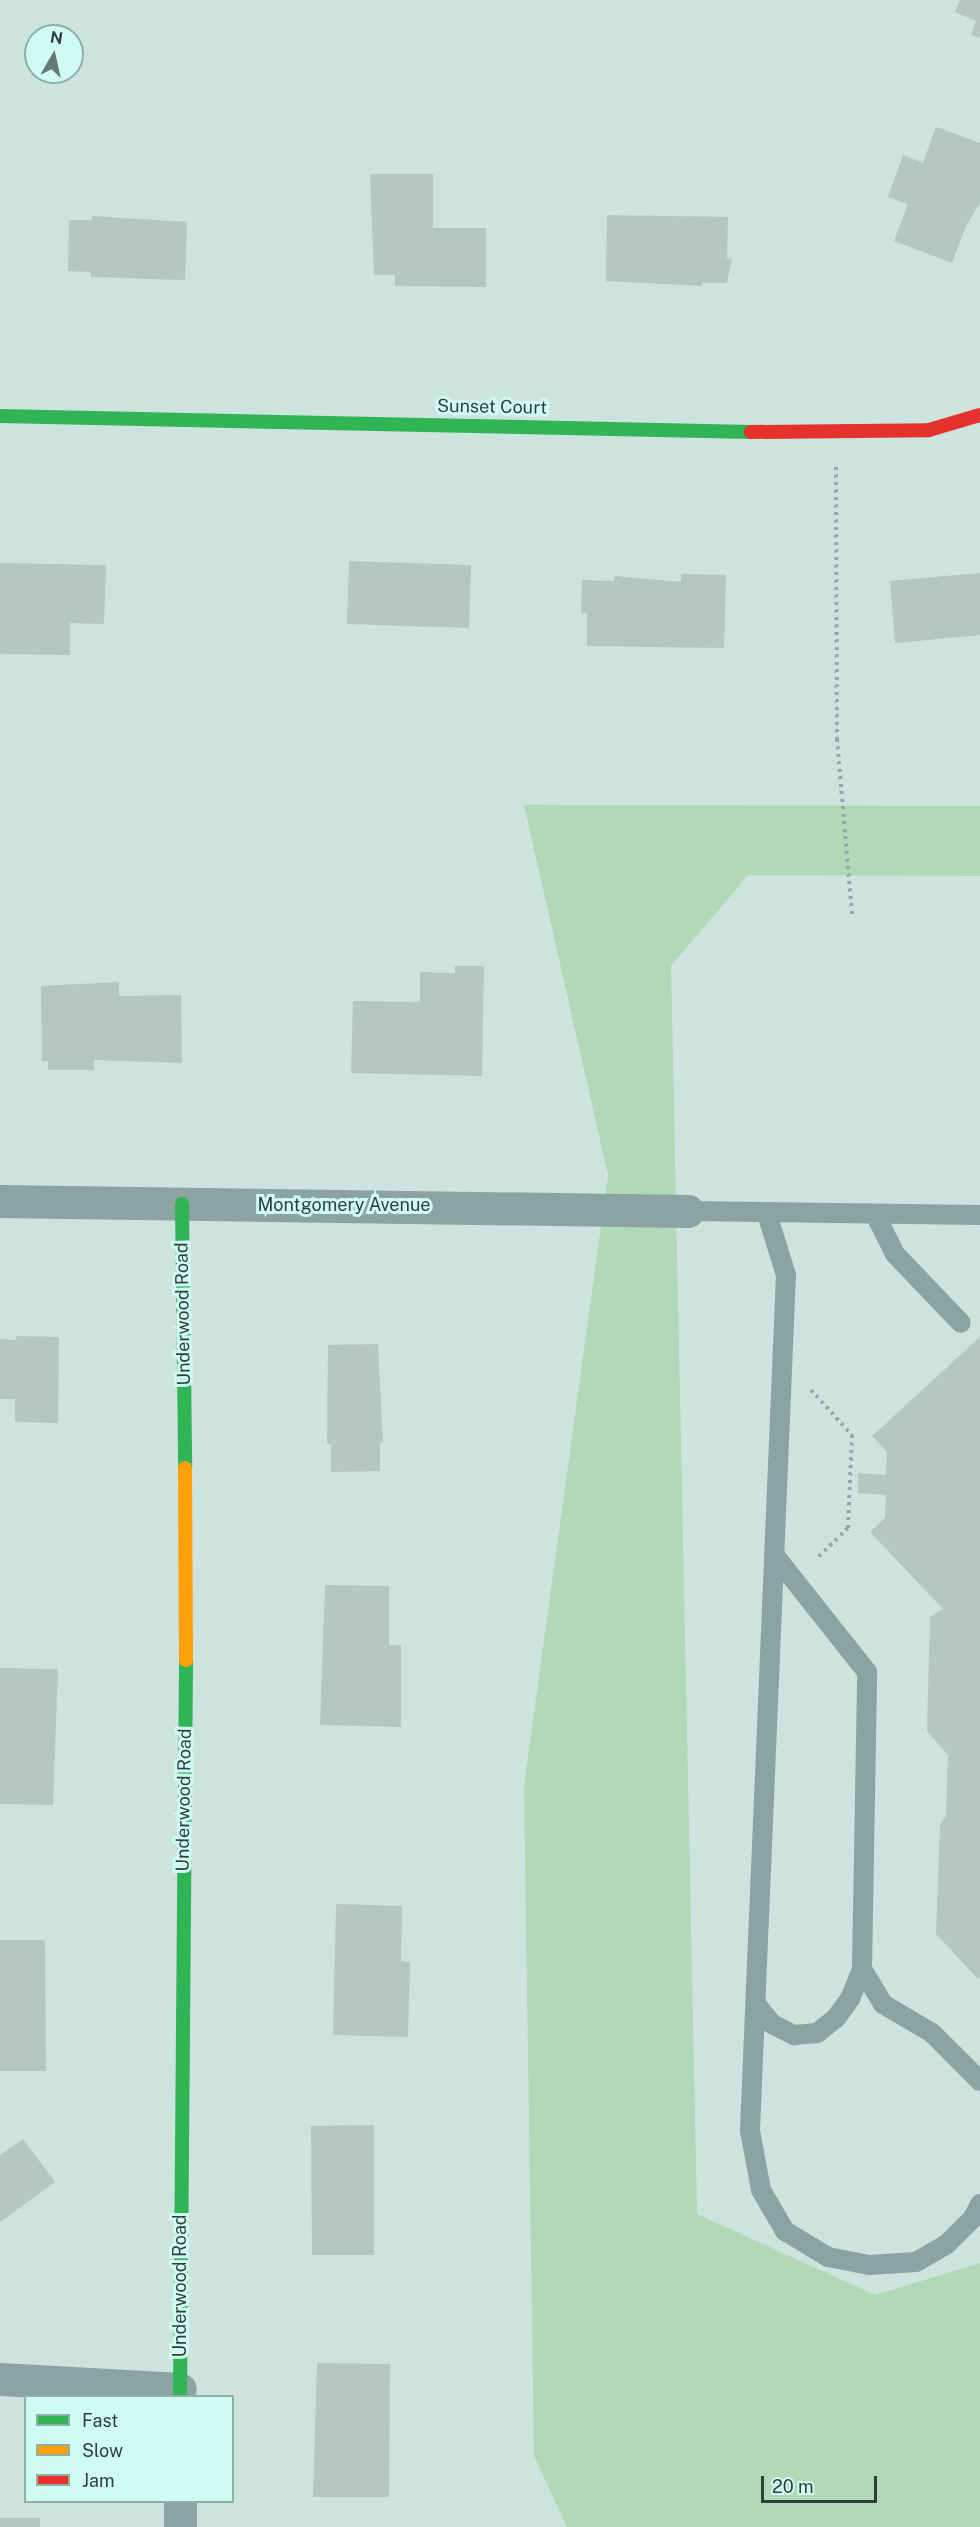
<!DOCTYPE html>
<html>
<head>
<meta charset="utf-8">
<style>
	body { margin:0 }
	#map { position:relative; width:980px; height:2527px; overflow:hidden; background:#cce3de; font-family:"Public Sans",sans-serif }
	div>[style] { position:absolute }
	.green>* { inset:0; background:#b3d8b8 }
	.building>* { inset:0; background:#b5c7c1 }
	.path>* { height:4px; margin-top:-2px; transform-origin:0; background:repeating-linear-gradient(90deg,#93a8a7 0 3px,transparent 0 7.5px) }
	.lane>* { height:20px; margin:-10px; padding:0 10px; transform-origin:10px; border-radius:10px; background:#8ba4a3 }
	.street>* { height:33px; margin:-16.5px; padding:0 16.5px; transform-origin:16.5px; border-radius:16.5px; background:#8ba4a3 }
	.fast>* { height:14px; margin:-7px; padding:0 7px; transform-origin:7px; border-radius:7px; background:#30b455 }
	.slow>* { height:14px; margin:-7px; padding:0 7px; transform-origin:7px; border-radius:7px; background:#ff9f0a }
	.jam>* { height:14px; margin:-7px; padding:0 7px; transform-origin:7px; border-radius:7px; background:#e5322d }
	span { translate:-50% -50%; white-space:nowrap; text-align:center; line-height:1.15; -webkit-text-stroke:6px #cffbf1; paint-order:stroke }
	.street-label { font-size:18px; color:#2f403c }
	.legend { position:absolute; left:24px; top:2395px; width:210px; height:108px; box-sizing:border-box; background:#cffbf1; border:2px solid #8fb0a9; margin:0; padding:8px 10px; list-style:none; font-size:18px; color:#2f403c }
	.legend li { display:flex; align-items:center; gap:12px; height:30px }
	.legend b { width:30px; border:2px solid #8fb0a9 }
	.north { position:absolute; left:24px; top:24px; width:60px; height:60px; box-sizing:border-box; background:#cffbf1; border:2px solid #8fb0a9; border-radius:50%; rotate:9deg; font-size:16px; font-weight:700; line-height:24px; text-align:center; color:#2f403c }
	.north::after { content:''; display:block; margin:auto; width:21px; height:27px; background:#667975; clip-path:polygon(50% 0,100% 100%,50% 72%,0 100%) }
	.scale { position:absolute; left:761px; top:2476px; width:116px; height:27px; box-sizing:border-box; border:3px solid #2f403c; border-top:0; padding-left:8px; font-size:18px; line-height:21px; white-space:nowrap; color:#2f403c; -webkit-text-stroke:4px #cffbf1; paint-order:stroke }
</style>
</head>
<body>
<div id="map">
	<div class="green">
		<div style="clip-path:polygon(524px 805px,980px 806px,980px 876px,748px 875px,671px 966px,697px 2214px,875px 2295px,980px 2263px,980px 2527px,567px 2527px,534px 2456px,524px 1786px,608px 1175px)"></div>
	</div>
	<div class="building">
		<div style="clip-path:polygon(960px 0,980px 0,980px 38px,971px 35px,976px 21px,955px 12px)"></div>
		<div style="clip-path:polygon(936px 127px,980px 143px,980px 203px,966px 226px,952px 263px,894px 241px,908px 204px,888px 197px,903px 155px,923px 163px)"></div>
		<div style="clip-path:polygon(370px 174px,433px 174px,433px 228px,486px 228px,486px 287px,395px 286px,395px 275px,374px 275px)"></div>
		<div style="clip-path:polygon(607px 215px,728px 217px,727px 258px,732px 259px,727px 283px,702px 283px,702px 286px,606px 281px)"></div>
		<div style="clip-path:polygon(92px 216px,187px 222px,185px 280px,91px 277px,91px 272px,68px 271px,69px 220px,92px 220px)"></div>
		<div style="clip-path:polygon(349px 561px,471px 565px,469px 628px,347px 624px)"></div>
		<div style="clip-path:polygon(0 563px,106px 565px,104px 624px,70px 623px,70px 655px,0 654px)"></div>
		<div style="clip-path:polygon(980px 573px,980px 635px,895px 643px,890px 581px)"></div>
		<div style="clip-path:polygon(681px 574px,726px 575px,724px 648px,587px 646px,587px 613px,581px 613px,582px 580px,614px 581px,614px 576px,681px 582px)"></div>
		<div style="clip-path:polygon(455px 966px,484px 966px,482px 1076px,351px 1073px,353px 1001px,420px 1002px,420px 972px,455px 973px)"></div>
		<div style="clip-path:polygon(119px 982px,119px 996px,181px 995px,182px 1063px,94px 1060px,94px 1070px,48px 1070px,48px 1061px,42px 1061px,41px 986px)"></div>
		<div style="clip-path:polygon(16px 1336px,59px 1337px,58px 1423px,15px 1422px,15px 1399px,0 1399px,0 1339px,16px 1340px)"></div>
		<div style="clip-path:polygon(980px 1337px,980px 1977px,978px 1979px,936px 1934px,940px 1825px,946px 1816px,948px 1755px,927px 1731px,930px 1617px,943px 1609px,870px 1532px,885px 1518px,886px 1495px,858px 1493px,858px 1473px,886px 1475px,887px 1452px,872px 1436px)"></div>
		<div style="clip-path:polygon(378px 1344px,383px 1443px,380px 1443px,380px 1471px,331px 1472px,331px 1444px,327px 1444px,328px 1345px)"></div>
		<div style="clip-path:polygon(325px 1585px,389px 1586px,389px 1645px,401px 1645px,401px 1727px,320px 1725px)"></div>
		<div style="clip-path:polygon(0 1668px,58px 1669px,53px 1805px,0 1804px)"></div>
		<div style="clip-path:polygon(336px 1904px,402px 1906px,401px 1961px,410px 1962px,408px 2037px,333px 2035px)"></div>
		<div style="clip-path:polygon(0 1940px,45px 1940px,46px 2071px,0 2071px)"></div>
		<div style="clip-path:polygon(374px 2125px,374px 2255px,312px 2255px,311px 2126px)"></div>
		<div style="clip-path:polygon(23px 2139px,55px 2182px,0 2222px,0 2155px)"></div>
		<div style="clip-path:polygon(317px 2363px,390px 2364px,389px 2497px,313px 2497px)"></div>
		<div style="clip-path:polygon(0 2518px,40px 2518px,40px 2527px,0 2527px)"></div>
	</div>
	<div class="path">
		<div style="left:836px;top:467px;width:272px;rotate:89.8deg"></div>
		<div style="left:837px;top:739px;width:176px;rotate:85.1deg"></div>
		<div style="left:811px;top:1390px;width:61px;rotate:47.7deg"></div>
		<div style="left:852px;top:1435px;width:93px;rotate:92.5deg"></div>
		<div style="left:848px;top:1528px;width:45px;rotate:135.9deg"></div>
	</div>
	<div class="lane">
		<div style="left:688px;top:1211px;width:292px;rotate:0.8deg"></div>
		<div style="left:767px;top:1214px;width:64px;rotate:72.7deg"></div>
		<div style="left:786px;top:1275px;width:857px;rotate:92.41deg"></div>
		<div style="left:750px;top:2131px;width:60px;rotate:79.4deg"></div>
		<div style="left:761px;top:2190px;width:48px;rotate:59.7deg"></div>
		<div style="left:785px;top:2231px;width:50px;rotate:31.2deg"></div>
		<div style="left:828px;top:2257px;width:42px;rotate:11deg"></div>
		<div style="left:869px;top:2265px;width:47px;rotate:-3.7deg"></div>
		<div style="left:916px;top:2262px;width:36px;rotate:-30deg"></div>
		<div style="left:947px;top:2244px;width:37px;rotate:-45deg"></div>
		<div style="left:973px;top:2218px;width:16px;rotate:-63deg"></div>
		<div style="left:876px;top:1216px;width:42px;rotate:63.4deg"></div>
		<div style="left:895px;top:1254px;width:95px;rotate:46.3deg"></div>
		<div style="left:862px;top:1969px;width:41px;rotate:59deg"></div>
		<div style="left:883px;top:2004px;width:57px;rotate:30.6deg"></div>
		<div style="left:932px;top:2033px;width:68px;rotate:45deg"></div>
		<div style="left:756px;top:2004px;width:26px;rotate:51deg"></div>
		<div style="left:772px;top:2024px;width:25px;rotate:27deg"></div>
		<div style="left:794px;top:2035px;width:23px;rotate:-5deg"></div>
		<div style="left:817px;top:2033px;width:24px;rotate:-38deg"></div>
		<div style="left:836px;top:2018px;width:24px;rotate:-54deg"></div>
		<div style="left:850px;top:1999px;width:32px;rotate:-68deg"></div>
		<div style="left:862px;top:1969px;width:297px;rotate:-89deg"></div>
		<div style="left:867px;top:1672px;width:148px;rotate:-128.4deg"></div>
	</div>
	<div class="street">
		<div style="left:0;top:1201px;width:688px;rotate:0.83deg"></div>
		<div style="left:0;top:2379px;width:180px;rotate:3.2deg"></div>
		<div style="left:180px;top:2527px;width:25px;rotate:-90deg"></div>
	</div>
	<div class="fast">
		<div style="left:0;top:416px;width:751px;rotate:1.22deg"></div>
		<div style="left:182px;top:1204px;width:264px;rotate:89.3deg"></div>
		<div style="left:180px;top:2396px;width:736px;rotate:-89.53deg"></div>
	</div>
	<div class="slow">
		<div style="left:185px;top:1468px;width:192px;rotate:89.7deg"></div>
	</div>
	<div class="jam">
		<div style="left:751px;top:432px;width:178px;rotate:-0.6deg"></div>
		<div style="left:929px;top:430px;width:53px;rotate:-16.4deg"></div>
	</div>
	<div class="street-label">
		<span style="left:492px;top:407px;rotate:1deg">Sunset Court</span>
		<span style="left:344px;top:1205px">Montgomery Avenue</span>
		<span style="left:183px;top:1314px;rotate:-91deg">Underwood Road</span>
		<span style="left:184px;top:1800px;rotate:-89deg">Underwood Road</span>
		<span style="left:180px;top:2286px;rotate:-90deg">Underwood Road</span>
	</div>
	<ul class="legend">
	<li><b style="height:8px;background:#30b455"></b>Fast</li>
	<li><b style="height:8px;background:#ff9f0a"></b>Slow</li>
	<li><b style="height:8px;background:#e5322d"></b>Jam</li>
	</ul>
	<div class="north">N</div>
	<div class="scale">20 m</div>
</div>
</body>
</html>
